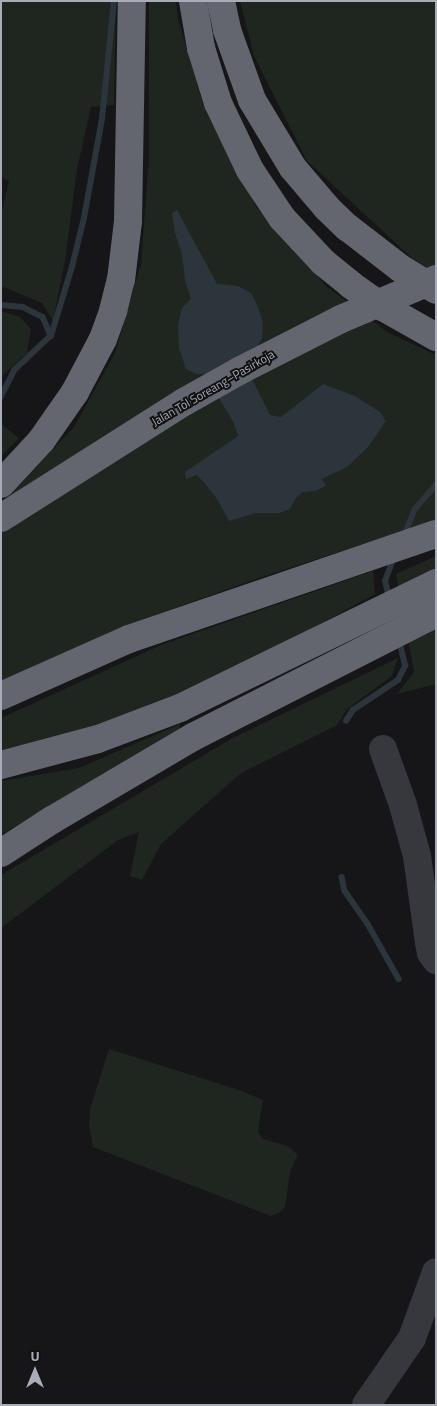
<!DOCTYPE html>
<html>
<head>
<meta charset="utf-8">
<style>
	body { margin:0 }
	#map { position:relative; width:437px; height:1406px; overflow:hidden; background:#161618; font-family:"Titillium Web",sans-serif }
	div>[style] { position:absolute }
	.green>* { inset:0; background:#1e261f }
	.water>* { inset:0; background:#2c353c }
	.stream>* { height:5.5px; margin:-2.75px; padding:0 2.75px; transform-origin:2.75px; border-radius:2.75px; background:#2c353c }
	.minor>* { height:28px; margin:-14px; padding:0 14px; transform-origin:14px; border-radius:14px; background:#37383d }
	.highway>* { height:28px; margin:-14px; padding:0 14px; transform-origin:14px; border-radius:14px; background:#63666e }
	.highway-bridge>* { height:28px; margin:-14px; padding:0 14px; transform-origin:14px; border-radius:14px; background:#63666e }
	span { translate:-50% -50%; white-space:nowrap; text-align:center; line-height:1.15; -webkit-text-stroke:4px #111113; paint-order:stroke }
	.street-label { font-size:12px; color:#a8adb8 }
	.frame { position:absolute; inset:0; border:2px solid #a8adb8; pointer-events:none }
	.north { position:absolute; left:10px; top:1346px; width:50px; height:50px; -webkit-text-stroke:4px #111113; paint-order:stroke; rotate:0deg; font-size:14px; font-weight:700; line-height:20px; text-align:center; color:#a8adb8 }
	.north::after { content:''; display:block; margin:auto; width:18px; height:22px; background:#a8adb8; clip-path:polygon(50% 0,100% 100%,50% 72%,0 100%) }
</style>
</head>
<body>
<div id="map">
	<div class="green">
		<div style="clip-path:polygon(1px 1px,116px 1px,114px 105px,91px 107px,77px 169px,66px 255px,53px 321px,42px 303px,1px 286px,1px 215px,9px 181px,1px 177px)"></div>
		<div style="clip-path:polygon(149px 1px,176px 1px,178px 19px,205px 110px,256px 206px,325px 285px,387px 332px,436px 355px,436px 520px,259px 578px,119px 628px,1px 685px,1px 505px,74px 427px,115px 353px,141px 264px,149px 158px)"></div>
		<div style="clip-path:polygon(240px 1px,436px 1px,436px 271px,433px 272px,412px 258px,307px 161px,254px 56px)"></div>
		<div style="clip-path:polygon(1px 311px,20px 317px,31px 329px,27px 353px,1px 377px)"></div>
		<div style="clip-path:polygon(1px 424px,19px 438px,1px 456px)"></div>
		<div style="clip-path:polygon(436px 556px,436px 684px,397px 694px,414px 672px,396px 574px)"></div>
		<div style="clip-path:polygon(373px 571px,375px 594px,204px 687px,46px 742px,1px 750px,1px 718px,161px 645px)"></div>
		<div style="clip-path:polygon(398px 658px,392px 676px,347px 709px,337px 725px,241px 773px,161px 844px,142px 880px,130px 876px,139px 832px,118px 840px,1px 928px,1px 875px,231px 739px)"></div>
		<div style="clip-path:polygon(180px 724px,180px 729px,1px 835px,1px 781px,79px 768px)"></div>
		<div style="clip-path:polygon(109px 1049px,239px 1090px,263px 1100px,258px 1132px,263px 1139px,288px 1146px,298px 1155px,290px 1172px,285px 1207px,279px 1213px,271px 1216px,93px 1147px,89px 1126px,90px 1109px)"></div>
	</div>
	<div class="water">
		<div style="clip-path:polygon(177px 210px,217px 284px,238px 286px,251px 293px,258px 307px,263px 322px,262px 338px,251px 360px,245px 365px,270px 415px,281px 417px,323px 384px,355px 396px,380px 412px,386px 421px,368px 447px,347px 467px,322px 479px,326px 486px,315px 491px,303px 492px,296px 498px,290px 509px,279px 513px,256px 513px,229px 521px,217px 499px,203px 481px,196px 475px,186px 479px,185px 472px,238px 436px,234px 423px,204px 374px,196px 374px,186px 369px,179px 348px,178px 325px,182px 308px,191px 299px,185px 280px,182px 254px,175px 233px,172px 213px)"></div>
	</div>
	<div class="stream">
		<div style="left:1px;top:305px;width:22px;rotate:5deg"></div>
		<div style="left:23px;top:307px;width:22px;rotate:27deg"></div>
		<div style="left:43px;top:317px;width:21px;rotate:67deg"></div>
		<div style="left:51px;top:336px;width:50px;rotate:136.6deg"></div>
		<div style="left:15px;top:370px;width:31px;rotate:117deg"></div>
		<div style="left:51px;top:336px;width:72px;rotate:-73.1deg"></div>
		<div style="left:72px;top:267px;width:50px;rotate:-76.2deg"></div>
		<div style="left:84px;top:218px;width:101px;rotate:-79.7deg"></div>
		<div style="left:102px;top:119px;width:119px;rotate:-84.2deg"></div>
		<div style="left:404px;top:536px;width:29px;rotate:-68deg"></div>
		<div style="left:415px;top:509px;width:32px;rotate:-49deg"></div>
		<div style="left:389px;top:597px;width:16px;rotate:-104deg"></div>
		<div style="left:385px;top:581px;width:25px;rotate:-69deg"></div>
		<div style="left:346px;top:721px;width:13px;rotate:-58deg"></div>
		<div style="left:353px;top:710px;width:54px;rotate:-33.7deg"></div>
		<div style="left:398px;top:680px;width:16px;rotate:-63deg"></div>
		<div style="left:405px;top:666px;width:27px;rotate:-103deg"></div>
		<div style="left:342px;top:877px;width:14px;rotate:78deg"></div>
		<div style="left:345px;top:891px;width:40px;rotate:55.1deg"></div>
		<div style="left:368px;top:924px;width:63px;rotate:60.6deg"></div>
	</div>
	<div class="minor">
		<div style="left:383px;top:749px;width:59px;rotate:70.3deg"></div>
		<div style="left:403px;top:805px;width:53px;rotate:74.6deg"></div>
		<div style="left:417px;top:856px;width:87px;rotate:82.1deg"></div>
		<div style="left:429px;top:942px;width:11px;rotate:80deg"></div>
		<div style="left:431px;top:953px;width:9px;rotate:54deg"></div>
		<div style="left:366px;top:1405px;width:81px;rotate:-55.5deg"></div>
		<div style="left:412px;top:1338px;width:70px;rotate:-70deg"></div>
	</div>
	<div class="highway">
		<div style="left:193px;top:1px;width:48px;rotate:80.3deg"></div>
		<div style="left:201px;top:48px;width:58px;rotate:72.8deg"></div>
		<div style="left:218px;top:103px;width:74px;rotate:64.5deg"></div>
		<div style="left:250px;top:170px;width:58px;rotate:56.3deg"></div>
		<div style="left:282px;top:218px;width:60px;rotate:47deg"></div>
		<div style="left:323px;top:262px;width:36px;rotate:39deg"></div>
		<div style="left:351px;top:285px;width:39px;rotate:35deg"></div>
		<div style="left:383px;top:307px;width:61px;rotate:29.5deg"></div>
		<div style="left:221px;top:1px;width:30px;rotate:78deg"></div>
		<div style="left:227px;top:30px;width:74px;rotate:70.3deg"></div>
		<div style="left:252px;top:100px;width:79px;rotate:58.9deg"></div>
		<div style="left:293px;top:168px;width:52px;rotate:49.6deg"></div>
		<div style="left:327px;top:208px;width:28px;rotate:44deg"></div>
		<div style="left:347px;top:227px;width:67px;rotate:37.7deg"></div>
		<div style="left:400px;top:268px;width:42px;rotate:31.4deg"></div>
		<div style="left:1px;top:484px;width:59px;rotate:-47.1deg"></div>
		<div style="left:41px;top:441px;width:60px;rotate:-55.2deg"></div>
		<div style="left:75px;top:392px;width:60px;rotate:-62.2deg"></div>
		<div style="left:103px;top:339px;width:30px;rotate:-70deg"></div>
		<div style="left:113px;top:311px;width:32px;rotate:-76deg"></div>
		<div style="left:121px;top:280px;width:59px;rotate:-83.2deg"></div>
		<div style="left:128px;top:221px;width:220px;rotate:-89deg"></div>
		<div style="left:1px;top:696px;width:140px;rotate:-24deg"></div>
		<div style="left:129px;top:639px;width:324px;rotate:-18.9deg"></div>
		<div style="left:1px;top:765px;width:100px;rotate:-15deg"></div>
		<div style="left:98px;top:739px;width:88px;rotate:-20.7deg"></div>
		<div style="left:180px;top:708px;width:285px;rotate:-26deg"></div>
		<div style="left:1px;top:853px;width:61px;rotate:-32.9deg"></div>
		<div style="left:52px;top:820px;width:164px;rotate:-30.5deg"></div>
		<div style="left:193px;top:737px;width:273px;rotate:-27deg"></div>
	</div>
	<div class="highway-bridge">
		<div style="left:1px;top:518px;width:217px;rotate:-32.4deg"></div>
		<div style="left:184px;top:402px;width:63px;rotate:-29.4deg"></div>
		<div style="left:239px;top:371px;width:114px;rotate:-27deg"></div>
		<div style="left:341px;top:319px;width:103px;rotate:-22.8deg"></div>
	</div>
	<div class="street-label">
		<span style="left:213px;top:388px;rotate:-30deg">Jalan Tol Soreang–Pasirkoja</span>
	</div>
	<div class="frame"></div>
	<div class="north">U</div>
</div>
</body>
</html>
